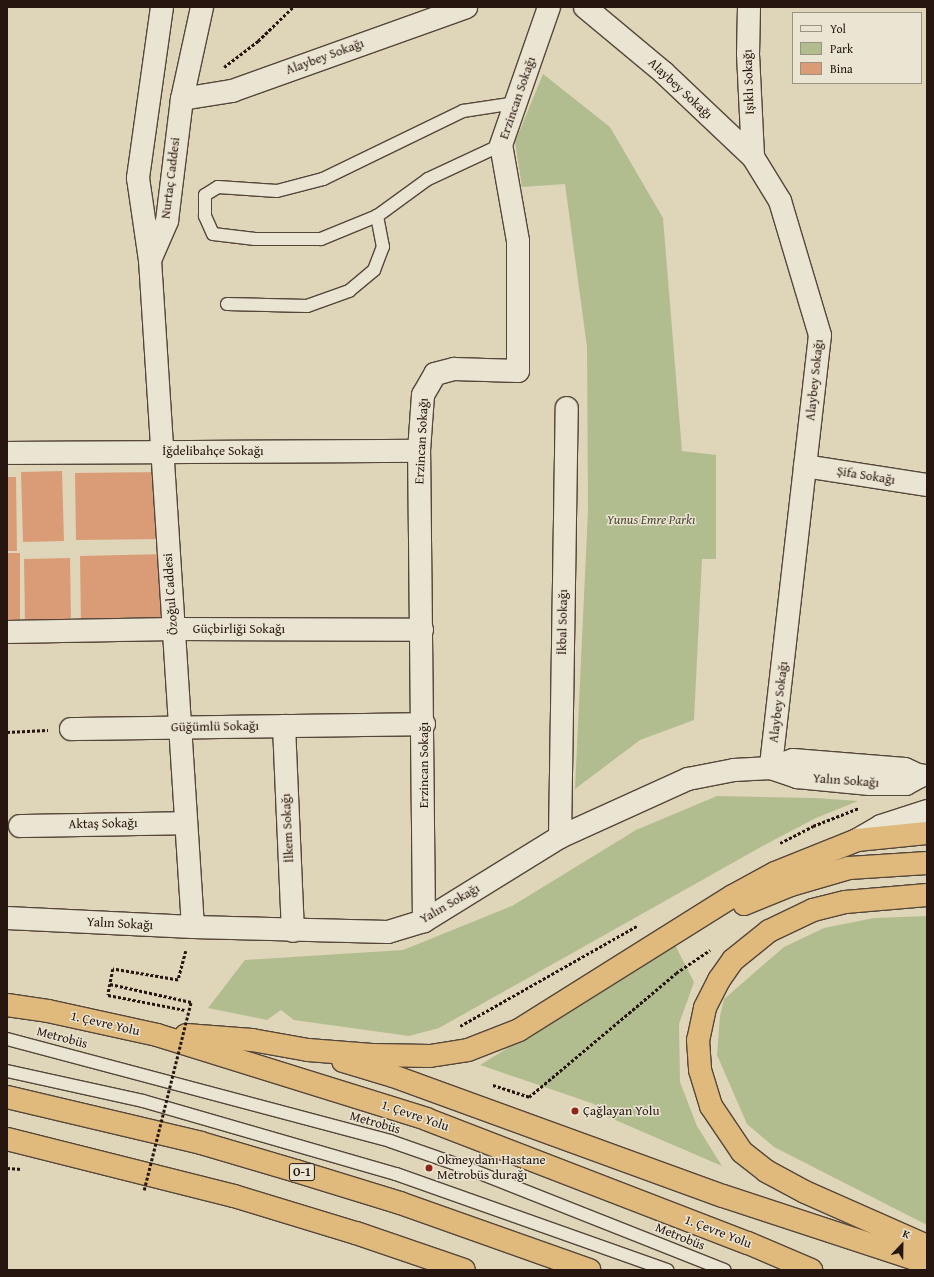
<!DOCTYPE html>
<html>
<head>
<meta charset="utf-8">
<style>
	body { margin:0 }
	#map { position:relative; width:934px; height:1277px; overflow:hidden; background:#dfd5b9; font-family:"Gentium Book Plus",serif }
	div>[style] { position:absolute }
	.green>* { inset:0; background:#b2bd8f }
	.building>* { inset:0; background:#da9c77 }
	.path>* { height:2.5px; margin-top:-1.25px; transform-origin:0; background:repeating-linear-gradient(90deg,#27160f 0 3px,transparent 0 5px) }
	.roads { filter:drop-shadow(1px 0 #55463a) drop-shadow(-1px 0 #55463a) drop-shadow(0 1px #55463a) drop-shadow(0 -1px #55463a) }
	.lane>* { height:12px; margin:-6px; padding:0 6px; transform-origin:6px; border-radius:6px; background:#eae4d2 }
	.street>* { height:22px; margin:-11px; padding:0 11px; transform-origin:11px; border-radius:11px; background:#eae4d2 }
	.secondary>* { height:22px; margin:-11px; padding:0 11px; transform-origin:11px; border-radius:11px; background:#eae4d2 }
	.highway>* { height:22px; margin:-11px; padding:0 11px; transform-origin:11px; border-radius:11px; background:#e0ba7c }
	.path-bridge>* { height:2.5px; margin-top:-1.25px; transform-origin:0; background:repeating-linear-gradient(90deg,#27160f 0 3px,transparent 0 5px) }
	.dots>* { width:11px; height:11px; translate:-50% -50%; box-sizing:border-box; border:2px solid #eae4d2; border-radius:50% }
	span { translate:-50% -50%; white-space:nowrap; text-align:center; line-height:1.15; -webkit-text-stroke:3px #eae4d2; paint-order:stroke }
	.shield-label span { padding:1px 3px; background:#eae4d2; border:1px solid; border-radius:3px; -webkit-text-stroke-width:0 }
	.shield-label { font-size:12px; color:#27160f; font-weight:700 }
	.street-label { font-size:13px; color:#27160f }
	.park-label { font-size:13px; color:#514835; font-style:italic }
	.poi-label { font-size:13px; color:#27160f }
	.left { translate:0 -50%; text-align:left }
	.frame { position:absolute; inset:0; border:8px solid #27160f; pointer-events:none }
	.legend { position:absolute; left:792px; top:12px; width:130px; height:72px; box-sizing:border-box; background:#eae4d2; border:1px solid #9c9284; margin:0; padding:5px 7px; list-style:none; font-size:12px; color:#27160f }
	.legend li { display:flex; align-items:center; gap:8px; height:20px }
	.legend b { width:20px; border:1px solid #9c9284 }
	.north { position:absolute; left:882px; top:1225px; width:40px; height:40px; -webkit-text-stroke:3px #eae4d2; paint-order:stroke; rotate:22deg; font-size:11px; font-weight:700; line-height:16px; text-align:center; color:#27160f }
	.north::after { content:''; display:block; margin:auto; width:14px; height:18px; background:#27160f; clip-path:polygon(50% 0,100% 100%,50% 72%,0 100%) }
</style>
</head>
<body>
<div id="map">
	<div class="green">
		<div style="clip-path:polygon(543px 74px,610px 127px,663px 218px,682px 451px,716px 455px,716px 559px,702px 559px,694px 720px,640px 740px,575px 789px,588px 510px,587px 347px,565px 184px,522px 187px,515px 142px)"></div>
		<div style="clip-path:polygon(717px 796px,816px 798px,858px 801px,816px 818px,770px 842px,439px 1028px,409px 1036px,294px 1020px,281px 1010px,267px 1020px,208px 1008px,245px 960px,403px 950px,512px 906px,636px 830px)"></div>
		<div style="clip-path:polygon(927px 916px,927px 1225px,774px 1147px,747px 1124px,717px 1055px,720px 1016px,724px 999px,784px 947px,824px 928px,874px 918px)"></div>
		<div style="clip-path:polygon(675px 945px,694px 982px,679px 1024px,680px 1082px,697px 1126px,722px 1166px,606px 1116px,594px 1104px,480px 1065px)"></div>
	</div>
	<div class="building">
		<div style="clip-path:polygon(62px 471px,64px 541px,23px 542px,21px 472px)"></div>
		<div style="clip-path:polygon(162px 472px,163px 539px,76px 540px,75px 473px)"></div>
		<div style="clip-path:polygon(7px 477px,16px 477px,17px 551px,7px 551px)"></div>
		<div style="clip-path:polygon(7px 553px,20px 553px,20px 625px,7px 625px)"></div>
		<div style="clip-path:polygon(165px 554px,167px 623px,81px 625px,80px 556px)"></div>
		<div style="clip-path:polygon(70px 558px,71px 622px,25px 623px,24px 559px)"></div>
	</div>
	<div class="path">
		<div style="left:224px;top:67px;width:43px;rotate:-37.4deg"></div>
		<div style="left:258px;top:41px;width:49px;rotate:-44.2deg"></div>
		<div style="left:7px;top:732px;width:41px;rotate:-2.8deg"></div>
		<div style="left:780px;top:843px;width:37px;rotate:-27deg"></div>
		<div style="left:813px;top:826px;width:49px;rotate:-21.4deg"></div>
		<div style="left:186px;top:951px;width:30px;rotate:105deg"></div>
		<div style="left:178px;top:980px;width:66px;rotate:-170.4deg"></div>
		<div style="left:113px;top:969px;width:15px;rotate:101deg"></div>
		<div style="left:110px;top:984px;width:83px;rotate:12.5deg"></div>
		<div style="left:110px;top:984px;width:11px;rotate:100deg"></div>
		<div style="left:108px;top:995px;width:78px;rotate:11deg"></div>
		<div style="left:460px;top:1026px;width:203px;rotate:-29.5deg"></div>
		<div style="left:493px;top:1085px;width:38px;rotate:18deg"></div>
		<div style="left:529px;top:1097px;width:192px;rotate:-40.1deg"></div>
		<div style="left:676px;top:973px;width:41px;rotate:-34.1deg"></div>
		<div style="left:7px;top:1168px;width:15px;rotate:4deg"></div>
	</div>
	<div class="roads">
		<div class="lane">
			<div style="left:501px;top:145px;width:81px;rotate:155deg"></div>
			<div style="left:428px;top:179px;width:63px;rotate:144deg"></div>
			<div style="left:377px;top:216px;width:61px;rotate:157.7deg"></div>
			<div style="left:321px;top:239px;width:66px;rotate:180deg"></div>
			<div style="left:255px;top:239px;width:42px;rotate:-173.2deg"></div>
			<div style="left:213px;top:234px;width:20px;rotate:-114deg"></div>
			<div style="left:205px;top:216px;width:21px;rotate:-90deg"></div>
			<div style="left:205px;top:195px;width:15px;rotate:-32deg"></div>
			<div style="left:218px;top:187px;width:59px;rotate:3.9deg"></div>
			<div style="left:277px;top:191px;width:48px;rotate:-14.6deg"></div>
			<div style="left:323px;top:179px;width:156px;rotate:-25.9deg"></div>
			<div style="left:463px;top:111px;width:54px;rotate:-8.6deg"></div>
			<div style="left:227px;top:304px;width:80px;rotate:1.4deg"></div>
			<div style="left:307px;top:306px;width:45px;rotate:-19.7deg"></div>
			<div style="left:349px;top:291px;width:33px;rotate:-40deg"></div>
			<div style="left:374px;top:270px;width:25px;rotate:-69deg"></div>
			<div style="left:383px;top:247px;width:32px;rotate:-101deg"></div>
			<div style="left:7px;top:1039px;width:396px;rotate:14.9deg"></div>
			<div style="left:390px;top:1141px;width:82px;rotate:19.3deg"></div>
			<div style="left:467px;top:1168px;width:277px;rotate:21.6deg"></div>
			<div style="left:7px;top:1071px;width:139px;rotate:12.4deg"></div>
			<div style="left:143px;top:1101px;width:263px;rotate:16.1deg"></div>
			<div style="left:396px;top:1174px;width:288px;rotate:19.5deg"></div>
		</div>
		<div class="street">
			<div style="left:585px;top:7px;width:102px;rotate:39.8deg"></div>
			<div style="left:663px;top:72px;width:124px;rotate:43.4deg"></div>
			<div style="left:753px;top:157px;width:52px;rotate:58.5deg"></div>
			<div style="left:780px;top:201px;width:140px;rotate:73.4deg"></div>
			<div style="left:820px;top:335px;width:436px;rotate:96.5deg"></div>
			<div style="left:749px;top:7px;width:47px;rotate:91.2deg"></div>
			<div style="left:748px;top:54px;width:103px;rotate:87.2deg"></div>
			<div style="left:182px;top:99px;width:51px;rotate:-9.1deg"></div>
			<div style="left:232px;top:91px;width:249px;rotate:-19.7deg"></div>
			<div style="left:7px;top:453px;width:412px;rotate:-0.3deg"></div>
			<div style="left:805px;top:466px;width:123px;rotate:8.9deg"></div>
			<div style="left:7px;top:632px;width:167px;rotate:-1deg"></div>
			<div style="left:174px;top:629px;width:248px;rotate:0.2deg"></div>
			<div style="left:284px;top:726px;width:205px;rotate:87.5deg"></div>
			<div style="left:71px;top:729px;width:353px;rotate:-0.8deg"></div>
			<div style="left:20px;top:826px;width:166px;rotate:-1deg"></div>
			<div style="left:560px;top:837px;width:429px;rotate:-89.1deg"></div>
			<div style="left:424px;top:921px;width:470px;rotate:-90.6deg"></div>
			<div style="left:419px;top:451px;width:56px;rotate:-85.9deg"></div>
			<div style="left:423px;top:395px;width:24px;rotate:-60deg"></div>
			<div style="left:435px;top:374px;width:20px;rotate:-15deg"></div>
			<div style="left:454px;top:369px;width:64px;rotate:1.8deg"></div>
			<div style="left:518px;top:371px;width:130px;rotate:-90deg"></div>
			<div style="left:518px;top:241px;width:97px;rotate:-100deg"></div>
			<div style="left:501px;top:145px;width:146px;rotate:-70.8deg"></div>
		</div>
		<div class="secondary">
			<div style="left:162px;top:7px;width:173px;rotate:98deg"></div>
			<div style="left:138px;top:178px;width:83px;rotate:81.7deg"></div>
			<div style="left:150px;top:260px;width:668px;rotate:86.31deg"></div>
			<div style="left:150px;top:260px;width:43px;rotate:-66.4deg"></div>
			<div style="left:167px;top:221px;width:123px;rotate:-83deg"></div>
			<div style="left:182px;top:99px;width:94px;rotate:-77.7deg"></div>
			<div style="left:771px;top:768px;width:28px;rotate:19deg"></div>
			<div style="left:797px;top:777px;width:73px;rotate:5.5deg"></div>
			<div style="left:870px;top:784px;width:36px"></div>
			<div style="left:906px;top:784px;width:18px;rotate:-29deg"></div>
			<div style="left:857px;top:840px;width:28px;rotate:-30deg"></div>
			<div style="left:881px;top:826px;width:48px;rotate:-18.1deg"></div>
			<div style="left:7px;top:918px;width:186px;rotate:2.8deg"></div>
			<div style="left:193px;top:927px;width:195px;rotate:1.5deg"></div>
			<div style="left:388px;top:932px;width:38px;rotate:-17deg"></div>
			<div style="left:424px;top:921px;width:160px;rotate:-31.7deg"></div>
			<div style="left:560px;top:837px;width:141px;rotate:-24.4deg"></div>
			<div style="left:688px;top:779px;width:47px;rotate:-11.1deg"></div>
			<div style="left:734px;top:770px;width:37px;rotate:-3deg"></div>
			<div style="left:771px;top:768px;width:23px;rotate:-20deg"></div>
			<div style="left:793px;top:760px;width:112px;rotate:4.6deg"></div>
			<div style="left:905px;top:769px;width:17px;rotate:25deg"></div>
		</div>
		<div class="highway">
			<div style="left:927px;top:895px;width:82px;rotate:175.1deg"></div>
			<div style="left:845px;top:902px;width:33px;rotate:166deg"></div>
			<div style="left:813px;top:910px;width:49px;rotate:154.5deg"></div>
			<div style="left:769px;top:931px;width:46px;rotate:141.1deg"></div>
			<div style="left:733px;top:960px;width:24px;rotate:125deg"></div>
			<div style="left:719px;top:980px;width:31px;rotate:117deg"></div>
			<div style="left:705px;top:1008px;width:33px;rotate:102deg"></div>
			<div style="left:698px;top:1040px;width:30px;rotate:86deg"></div>
			<div style="left:700px;top:1070px;width:38px;rotate:73deg"></div>
			<div style="left:711px;top:1106px;width:55px;rotate:56deg"></div>
			<div style="left:742px;top:1152px;width:31px;rotate:38deg"></div>
			<div style="left:766px;top:1171px;width:44px;rotate:28.3deg"></div>
			<div style="left:805px;top:1192px;width:133px;rotate:23.9deg"></div>
			<div style="left:744px;top:904px;width:51px;rotate:-22deg"></div>
			<div style="left:791px;top:885px;width:60px;rotate:-16.3deg"></div>
			<div style="left:849px;top:868px;width:78px;rotate:-3.7deg"></div>
			<div style="left:7px;top:1005px;width:41px;rotate:8.3deg"></div>
			<div style="left:48px;top:1011px;width:112px;rotate:12.4deg"></div>
			<div style="left:157px;top:1035px;width:282px;rotate:17.3deg"></div>
			<div style="left:426px;top:1119px;width:345px;rotate:21.1deg"></div>
			<div style="left:748px;top:1243px;width:69px;rotate:23.2deg"></div>
			<div style="left:186px;top:1035px;width:66px;rotate:4.3deg"></div>
			<div style="left:252px;top:1040px;width:57px;rotate:10.1deg"></div>
			<div style="left:308px;top:1050px;width:64px;rotate:4.5deg"></div>
			<div style="left:372px;top:1055px;width:58px;rotate:1deg"></div>
			<div style="left:430px;top:1056px;width:38px;rotate:-9deg"></div>
			<div style="left:468px;top:1050px;width:55px;rotate:-21.4deg"></div>
			<div style="left:519px;top:1030px;width:252px;rotate:-32.1deg"></div>
			<div style="left:733px;top:896px;width:48px;rotate:-28.7deg"></div>
			<div style="left:775px;top:873px;width:88px;rotate:-21.9deg"></div>
			<div style="left:857px;top:840px;width:70px;rotate:-5.7deg"></div>
			<div style="left:343px;top:1061px;width:52px;rotate:16.7deg"></div>
			<div style="left:393px;top:1076px;width:351px;rotate:20deg"></div>
			<div style="left:723px;top:1196px;width:215px;rotate:18.2deg"></div>
			<div style="left:7px;top:1097px;width:199px;rotate:13.3deg"></div>
			<div style="left:201px;top:1143px;width:99px;rotate:16.4deg"></div>
			<div style="left:296px;top:1171px;width:109px;rotate:17.1deg"></div>
			<div style="left:400px;top:1203px;width:201px;rotate:19.5deg"></div>
			<div style="left:7px;top:1139px;width:234px;rotate:14.1deg"></div>
			<div style="left:234px;top:1196px;width:127px;rotate:16.9deg"></div>
			<div style="left:356px;top:1233px;width:114px;rotate:18.9deg"></div>
		</div>
	</div>
	<div class="path-bridge">
		<div style="left:144px;top:1190px;width:194px;rotate:-76deg"></div>
	</div>
	<div class="dots">
		<div style="left:575px;top:1111px;background:#8f2418"></div>
		<div style="left:429px;top:1168px;background:#8f2418"></div>
	</div>
	<div class="shield-label">
		<span style="left:302px;top:1172px">O-1</span>
	</div>
	<div class="street-label">
		<span style="left:325px;top:57px;rotate:-20deg">Alaybey Sokağı</span>
		<span style="left:749px;top:82px;rotate:-92deg">Işıklı Sokağı</span>
		<span style="left:680px;top:89px;rotate:43deg">Alaybey Sokağı</span>
		<span style="left:518px;top:98px;rotate:-71deg">Erzincan Sokağı</span>
		<span style="left:171px;top:178px;rotate:-83deg">Nurtaç Caddesi</span>
		<span style="left:815px;top:380px;rotate:-84deg">Alaybey Sokağı</span>
		<span style="left:422px;top:441px;rotate:-87deg">Erzincan Sokağı</span>
		<span style="left:213px;top:451px">İğdelibahçe Sokağı</span>
		<span style="left:866px;top:476px;rotate:9deg">Şifa Sokağı</span>
		<span style="left:171px;top:594px;rotate:-94deg">Özoğul Caddesi</span>
		<span style="left:563px;top:622px;rotate:-89deg">İkbal Sokağı</span>
		<span style="left:239px;top:629px">Güçbirliği Sokağı</span>
		<span style="left:779px;top:702px;rotate:-83deg">Alaybey Sokağı</span>
		<span style="left:215px;top:727px;rotate:-1deg">Güğümlü Sokağı</span>
		<span style="left:424px;top:765px;rotate:-90deg">Erzincan Sokağı</span>
		<span style="left:846px;top:781px;rotate:4deg">Yalın Sokağı</span>
		<span style="left:103px;top:824px;rotate:-1deg">Aktaş Sokağı</span>
		<span style="left:288px;top:828px;rotate:-93deg">İlkem Sokağı</span>
		<span style="left:450px;top:904px;rotate:-30deg">Yalın Sokağı</span>
		<span style="left:120px;top:924px;rotate:3deg">Yalın Sokağı</span>
		<span style="left:105px;top:1024px;rotate:13deg">1. Çevre Yolu</span>
		<span style="left:62px;top:1038px;rotate:15deg">Metrobüs</span>
		<span style="left:415px;top:1116px;rotate:19deg">1. Çevre Yolu</span>
		<span style="left:375px;top:1123px;rotate:16deg">Metrobüs</span>
		<span style="left:718px;top:1232px;rotate:21deg">1. Çevre Yolu</span>
		<span style="left:680px;top:1237px;rotate:22deg">Metrobüs</span>
	</div>
	<div class="park-label">
		<span style="left:651px;top:520px">Yunus Emre Parkı</span>
	</div>
	<div class="poi-label">
		<span class="left" style="left:583px;top:1111px">Çağlayan Yolu</span>
		<span class="left" style="left:437px;top:1168px">Okmeydanı Hastane<br>Metrobüs durağı</span>
	</div>
	<div class="frame"></div>
	<ul class="legend">
	<li><b style="height:5px;background:#eae4d2"></b>Yol</li>
	<li><b style="height:11px;background:#b2bd8f"></b>Park</li>
	<li><b style="height:11px;background:#da9c77"></b>Bina</li>
	</ul>
	<div class="north">K</div>
</div>
</body>
</html>
